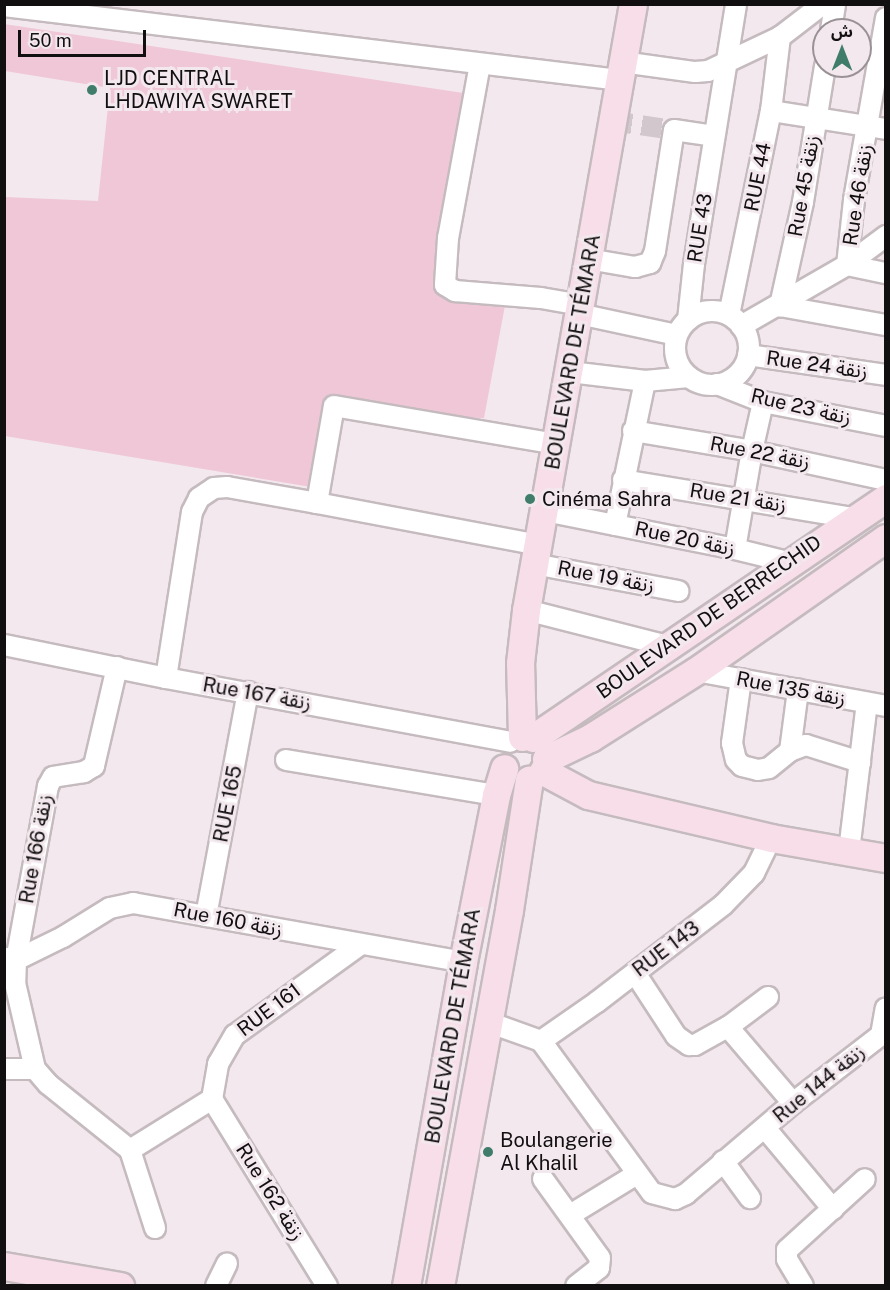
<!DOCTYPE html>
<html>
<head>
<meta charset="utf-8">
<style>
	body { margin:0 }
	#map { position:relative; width:890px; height:1290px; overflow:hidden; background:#f3e8ed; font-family:"Public Sans","Noto Sans Arabic",sans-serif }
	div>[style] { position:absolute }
	.green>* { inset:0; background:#efc7d7 }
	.street-tunnel>* { height:20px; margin-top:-10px; transform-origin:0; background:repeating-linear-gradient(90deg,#d1c7cc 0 20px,transparent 0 30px) }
	.roads { filter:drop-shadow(2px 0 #c5bbbf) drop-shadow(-2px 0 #c5bbbf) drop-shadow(0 2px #c5bbbf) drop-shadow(0 -2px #c5bbbf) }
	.street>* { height:20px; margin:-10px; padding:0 10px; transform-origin:10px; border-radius:10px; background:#fff }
	.street>.ring { margin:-10px; padding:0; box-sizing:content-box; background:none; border:20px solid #fff; border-radius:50% }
	.secondary>* { height:27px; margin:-13.5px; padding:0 13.5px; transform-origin:13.5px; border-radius:13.5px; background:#f7dee9 }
	.dots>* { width:16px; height:16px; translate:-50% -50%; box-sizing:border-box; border:3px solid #f3e8ed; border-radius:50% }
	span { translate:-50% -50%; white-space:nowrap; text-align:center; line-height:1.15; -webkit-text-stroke:6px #f3e8ed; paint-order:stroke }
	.poi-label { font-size:20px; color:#120f10 }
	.left { translate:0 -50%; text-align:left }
	.street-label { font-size:20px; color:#120f10 }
	.frame { position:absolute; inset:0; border:6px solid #120f10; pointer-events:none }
	.north { position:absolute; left:812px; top:18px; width:60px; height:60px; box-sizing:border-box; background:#f3e8ed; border:2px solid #999195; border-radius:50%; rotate:0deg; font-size:16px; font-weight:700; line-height:24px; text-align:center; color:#120f10 }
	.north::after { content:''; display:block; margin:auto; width:21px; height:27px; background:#3f7d6a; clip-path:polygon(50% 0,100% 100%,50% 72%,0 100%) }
	.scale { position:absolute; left:18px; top:30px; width:128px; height:27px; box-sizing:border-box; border:3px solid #120f10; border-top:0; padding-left:8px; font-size:18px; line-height:21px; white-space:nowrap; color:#120f10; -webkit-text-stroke:4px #f3e8ed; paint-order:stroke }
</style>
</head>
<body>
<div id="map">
	<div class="green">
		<div style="clip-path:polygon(4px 24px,470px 94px,445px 291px,506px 300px,484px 418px,341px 414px,323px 489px,5px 436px,5px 197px,98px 201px,110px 88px,5px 71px)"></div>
	</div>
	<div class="street-tunnel">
		<div style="left:612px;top:121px;width:63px;rotate:8.3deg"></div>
	</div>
	<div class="roads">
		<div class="street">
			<div style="left:4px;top:6px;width:619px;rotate:6.86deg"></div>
			<div style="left:886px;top:18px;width:185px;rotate:100deg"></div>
			<div style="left:854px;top:200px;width:65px;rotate:96.1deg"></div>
			<div style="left:847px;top:265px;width:40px;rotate:12deg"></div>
			<div style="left:831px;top:30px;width:26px;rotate:-81deg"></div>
			<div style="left:622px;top:62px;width:74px;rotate:7.8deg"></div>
			<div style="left:695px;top:72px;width:13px;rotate:-4deg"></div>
			<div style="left:708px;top:71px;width:80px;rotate:-25.3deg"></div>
			<div style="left:780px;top:37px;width:54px;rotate:-37.5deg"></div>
			<div style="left:480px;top:64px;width:177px;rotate:100.4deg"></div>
			<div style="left:448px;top:238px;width:47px;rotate:93.7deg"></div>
			<div style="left:445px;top:285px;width:12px;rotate:31deg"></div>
			<div style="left:455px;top:291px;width:86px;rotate:4.7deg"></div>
			<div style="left:541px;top:298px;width:40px;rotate:10deg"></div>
			<div style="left:825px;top:66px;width:138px;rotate:99.2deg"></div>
			<div style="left:803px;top:202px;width:107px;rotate:102.5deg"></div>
			<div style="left:780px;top:306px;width:108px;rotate:10.2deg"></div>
			<div style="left:771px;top:111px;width:116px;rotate:8.9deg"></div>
			<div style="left:588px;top:259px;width:48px;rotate:9.7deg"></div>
			<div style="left:635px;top:267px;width:16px;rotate:-15deg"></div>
			<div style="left:650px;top:263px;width:13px;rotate:-67deg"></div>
			<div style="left:655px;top:251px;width:122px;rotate:-81.1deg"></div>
			<div style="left:674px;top:130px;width:40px;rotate:8.5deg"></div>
			<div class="ring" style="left:675px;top:311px;width:54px;height:54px"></div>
			<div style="left:579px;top:314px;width:100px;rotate:12.1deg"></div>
			<div style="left:729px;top:315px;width:208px;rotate:-78.4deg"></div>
			<div style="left:771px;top:111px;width:75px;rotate:-83.1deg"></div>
			<div style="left:688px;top:320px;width:56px;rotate:-83.9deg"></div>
			<div style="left:694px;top:264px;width:263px;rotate:-80.8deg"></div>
			<div style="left:741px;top:326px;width:122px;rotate:-29.9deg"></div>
			<div style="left:847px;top:265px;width:49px;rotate:-36.6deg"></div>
			<div style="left:748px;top:355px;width:139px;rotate:8.2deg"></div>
			<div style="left:570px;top:372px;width:76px;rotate:6.8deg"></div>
			<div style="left:645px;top:381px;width:44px;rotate:-5.2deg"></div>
			<div style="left:717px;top:384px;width:49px;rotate:21.4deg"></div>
			<div style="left:763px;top:402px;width:125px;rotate:11deg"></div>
			<div style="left:633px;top:431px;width:121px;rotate:9.5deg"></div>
			<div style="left:752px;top:451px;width:137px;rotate:12.2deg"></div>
			<div style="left:623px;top:480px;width:232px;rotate:9.4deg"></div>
			<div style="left:317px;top:503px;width:98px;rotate:-80.1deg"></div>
			<div style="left:334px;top:406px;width:226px;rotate:9.7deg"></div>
			<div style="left:545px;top:511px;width:194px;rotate:11.3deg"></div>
			<div style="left:735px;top:549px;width:55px;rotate:13.8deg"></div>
			<div style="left:615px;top:525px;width:147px;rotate:-78.2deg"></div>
			<div style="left:735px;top:549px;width:99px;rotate:-80.2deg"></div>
			<div style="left:752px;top:451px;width:50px;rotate:-77.3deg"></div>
			<div style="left:534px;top:564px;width:147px;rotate:10.6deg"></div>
			<div style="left:526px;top:610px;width:146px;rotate:14.3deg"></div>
			<div style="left:4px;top:645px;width:165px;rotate:11.5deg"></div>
			<div style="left:166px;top:678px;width:350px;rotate:10.5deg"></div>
			<div style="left:117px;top:667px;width:102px;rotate:103.1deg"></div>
			<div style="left:94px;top:766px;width:12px;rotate:149deg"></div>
			<div style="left:84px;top:772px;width:31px;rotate:171deg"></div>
			<div style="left:53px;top:777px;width:10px;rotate:119deg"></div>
			<div style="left:48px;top:786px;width:177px;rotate:100.4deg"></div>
			<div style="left:16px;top:960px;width:23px;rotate:92deg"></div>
			<div style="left:15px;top:983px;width:88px;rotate:76.9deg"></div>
			<div style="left:35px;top:1069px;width:20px;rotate:49deg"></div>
			<div style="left:48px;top:1084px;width:105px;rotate:38.8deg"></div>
			<div style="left:130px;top:1150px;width:82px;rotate:72.2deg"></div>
			<div style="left:696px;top:671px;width:193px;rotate:10.4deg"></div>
			<div style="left:166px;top:678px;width:168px;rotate:-81.1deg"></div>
			<div style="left:192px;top:512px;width:16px;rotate:-63deg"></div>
			<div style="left:199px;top:498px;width:18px;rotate:-34deg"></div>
			<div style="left:214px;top:488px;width:13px;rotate:-4deg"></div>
			<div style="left:227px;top:487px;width:91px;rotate:10.1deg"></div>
			<div style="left:317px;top:503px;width:226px;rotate:10.7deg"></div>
			<div style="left:741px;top:679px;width:65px;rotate:98deg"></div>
			<div style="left:732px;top:743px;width:17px;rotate:77deg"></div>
			<div style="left:736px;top:760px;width:8px;rotate:45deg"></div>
			<div style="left:742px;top:766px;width:16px;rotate:14deg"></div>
			<div style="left:758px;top:770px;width:11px;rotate:-10deg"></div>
			<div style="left:769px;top:768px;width:27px;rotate:-39deg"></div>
			<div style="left:790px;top:751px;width:17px;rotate:-21deg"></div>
			<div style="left:806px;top:745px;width:57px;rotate:17.5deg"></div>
			<div style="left:790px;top:751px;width:62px;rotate:-82.5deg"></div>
			<div style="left:286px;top:760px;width:213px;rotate:9.5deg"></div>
			<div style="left:849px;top:851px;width:149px;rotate:-83.1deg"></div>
			<div style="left:206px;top:916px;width:228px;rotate:-79.4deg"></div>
			<div style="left:7px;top:958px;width:9px;rotate:13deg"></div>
			<div style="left:16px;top:960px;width:52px;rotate:-26.1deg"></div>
			<div style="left:63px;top:937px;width:55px;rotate:-31.7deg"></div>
			<div style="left:110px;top:908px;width:24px;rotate:-12deg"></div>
			<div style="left:133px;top:903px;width:335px;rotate:10.1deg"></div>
			<div style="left:635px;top:973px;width:75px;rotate:56.9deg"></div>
			<div style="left:676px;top:1036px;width:16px;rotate:35deg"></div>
			<div style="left:689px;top:1045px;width:6px"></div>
			<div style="left:695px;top:1045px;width:38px;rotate:-29deg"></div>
			<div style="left:728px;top:1027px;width:50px;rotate:-36.9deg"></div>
			<div style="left:488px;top:1022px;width:56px;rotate:19.7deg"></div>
			<div style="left:541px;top:1041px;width:188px;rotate:53.9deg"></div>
			<div style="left:652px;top:1193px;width:24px;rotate:15deg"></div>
			<div style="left:675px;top:1199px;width:12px;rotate:-24deg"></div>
			<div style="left:686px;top:1194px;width:140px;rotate:-40.4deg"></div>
			<div style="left:793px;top:1103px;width:111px;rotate:-37.7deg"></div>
			<div style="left:881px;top:1035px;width:27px;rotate:-80deg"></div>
			<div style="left:728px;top:1027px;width:100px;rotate:49.5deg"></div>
			<div style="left:541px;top:1041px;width:68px;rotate:-34.9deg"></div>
			<div style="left:597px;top:1002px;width:159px;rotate:-37.6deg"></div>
			<div style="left:723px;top:905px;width:45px;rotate:-45.9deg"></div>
			<div style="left:754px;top:873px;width:39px;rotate:-64deg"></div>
			<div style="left:4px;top:1069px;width:31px"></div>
			<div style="left:212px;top:1099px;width:36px;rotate:-80deg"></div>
			<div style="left:218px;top:1064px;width:34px;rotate:-60deg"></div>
			<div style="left:235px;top:1035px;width:154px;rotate:-35.8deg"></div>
			<div style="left:212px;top:1099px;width:220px;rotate:58.4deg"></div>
			<div style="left:765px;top:1128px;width:106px;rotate:50deg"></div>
			<div style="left:130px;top:1150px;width:97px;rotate:-31.9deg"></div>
			<div style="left:723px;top:1161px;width:46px;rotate:53.9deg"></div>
			<div style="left:543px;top:1179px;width:97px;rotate:54.2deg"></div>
			<div style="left:600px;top:1258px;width:10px;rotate:96deg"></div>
			<div style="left:599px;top:1268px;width:29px;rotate:142deg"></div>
			<div style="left:570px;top:1215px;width:79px;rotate:-31.5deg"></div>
			<div style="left:216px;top:1286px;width:25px;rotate:-64deg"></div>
			<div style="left:803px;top:1286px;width:31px;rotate:-121deg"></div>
			<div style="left:787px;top:1259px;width:9px;rotate:-90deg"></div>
			<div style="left:787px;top:1250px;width:105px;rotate:-42.3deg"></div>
		</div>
		<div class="secondary">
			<div style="left:522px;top:737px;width:74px;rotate:-91.5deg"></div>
			<div style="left:520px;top:663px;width:53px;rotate:-83.5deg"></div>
			<div style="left:526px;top:610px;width:615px;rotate:-79.99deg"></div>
			<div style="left:533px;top:738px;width:427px;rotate:-34.2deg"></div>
			<div style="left:546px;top:759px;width:49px;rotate:-25.5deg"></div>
			<div style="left:590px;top:738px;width:125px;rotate:-32.3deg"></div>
			<div style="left:696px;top:671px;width:232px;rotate:-35deg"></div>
			<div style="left:543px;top:771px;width:51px;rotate:28.1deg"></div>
			<div style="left:588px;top:795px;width:188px;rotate:13.2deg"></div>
			<div style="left:771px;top:838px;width:117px;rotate:9.9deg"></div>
			<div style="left:4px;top:1266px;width:118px;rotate:9.8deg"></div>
			<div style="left:406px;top:1286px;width:329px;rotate:-80deg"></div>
			<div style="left:463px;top:962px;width:170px;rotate:-78.8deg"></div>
			<div style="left:496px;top:795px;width:28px;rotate:-73deg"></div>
			<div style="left:440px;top:1286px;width:382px;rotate:-79.6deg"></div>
			<div style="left:509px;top:910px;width:132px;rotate:-81.3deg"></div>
		</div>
	</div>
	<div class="dots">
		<div style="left:92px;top:90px;background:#3f7d6a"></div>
		<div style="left:530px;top:499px;background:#3f7d6a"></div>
		<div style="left:488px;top:1152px;background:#3f7d6a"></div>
	</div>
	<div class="poi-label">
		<span class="left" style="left:104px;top:90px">LJD CENTRAL<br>LHDAWIYA SWARET</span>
		<span class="left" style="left:542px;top:499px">Cinéma Sahra</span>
		<span class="left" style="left:500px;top:1152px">Boulangerie<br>Al Khalil</span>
	</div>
	<div class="street-label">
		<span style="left:758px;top:177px;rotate:-79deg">RUE 44</span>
		<span style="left:804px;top:186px;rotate:-80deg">Rue 45 زنقة</span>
		<span style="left:858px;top:195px;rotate:-81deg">Rue 46 زنقة</span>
		<span style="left:700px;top:228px;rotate:-81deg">RUE 43</span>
		<span style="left:573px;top:352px;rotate:-80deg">BOULEVARD DE TÉMARA</span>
		<span style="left:817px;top:365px;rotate:8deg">Rue 24 زنقة</span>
		<span style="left:801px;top:407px;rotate:13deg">Rue 23 زنقة</span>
		<span style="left:760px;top:453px;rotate:11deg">Rue 22 زنقة</span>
		<span style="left:738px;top:498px;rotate:9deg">Rue 21 زنقة</span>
		<span style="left:685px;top:539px;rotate:12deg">Rue 20 زنقة</span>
		<span style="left:606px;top:577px;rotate:11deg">Rue 19 زنقة</span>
		<span style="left:709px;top:617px;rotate:-35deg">BOULEVARD DE BERRECHID</span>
		<span style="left:791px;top:689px;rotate:11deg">Rue 135 زنقة</span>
		<span style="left:257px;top:694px;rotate:10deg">Rue 167 زنقة</span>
		<span style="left:228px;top:804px;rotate:-79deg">RUE 165</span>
		<span style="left:36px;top:849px;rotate:-80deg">Rue 166 زنقة</span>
		<span style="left:228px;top:920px;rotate:11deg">Rue 160 زنقة</span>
		<span style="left:666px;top:949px;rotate:-37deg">RUE 143</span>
		<span style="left:269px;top:1010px;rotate:-37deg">RUE 161</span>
		<span style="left:453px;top:1026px;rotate:-80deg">BOULEVARD DE TÉMARA</span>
		<span style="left:819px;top:1084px;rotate:-39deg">Rue 144 زنقة</span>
		<span style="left:270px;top:1192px;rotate:58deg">Rue 162 زنقة</span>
	</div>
	<div class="frame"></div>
	<div class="north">ش</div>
	<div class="scale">50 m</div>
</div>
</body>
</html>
